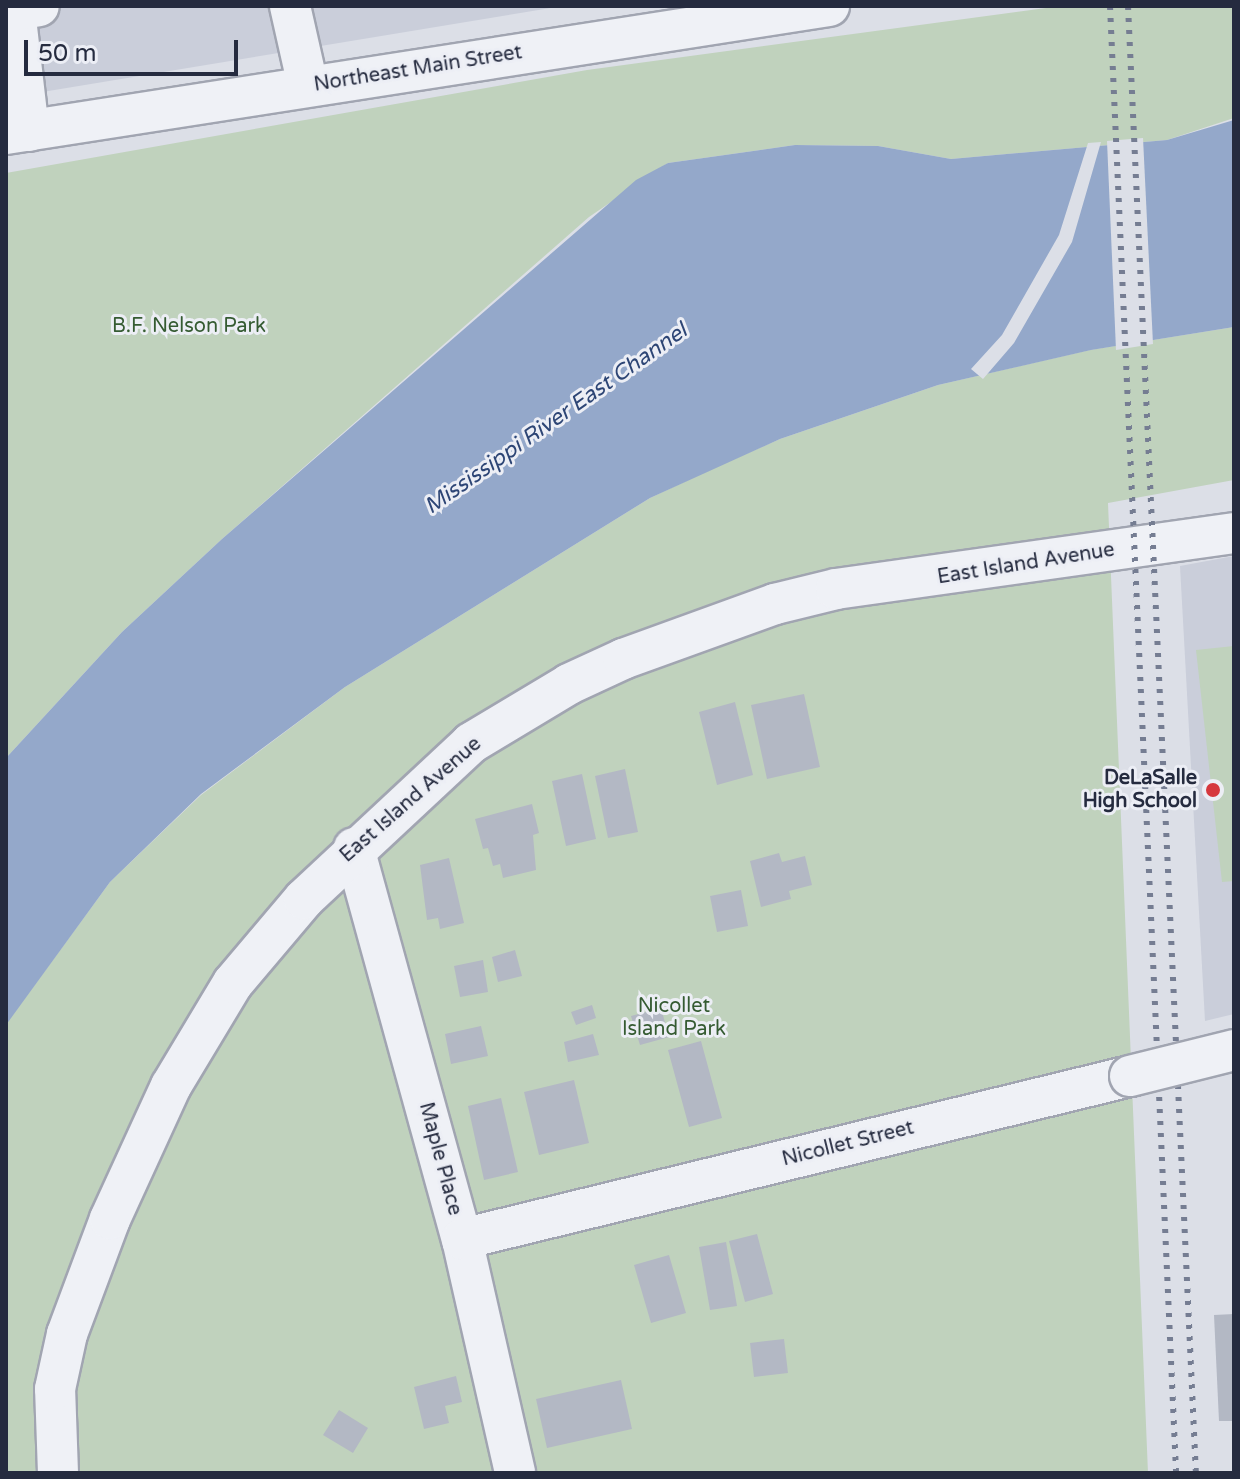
<!DOCTYPE html>
<html>
<head>
<meta charset="utf-8">
<style>
	body { margin:0 }
	#map { position:relative; width:1240px; height:1479px; overflow:hidden; background:#dcdfe7; font-family:"Varela Round",sans-serif }
	div>[style] { position:absolute }
	.built>* { inset:0; background:#caceda }
	.green>* { inset:0; background:#c0d2bd }
	.water>* { inset:0; background:#94a8ca }
	.pier>* { inset:0; background:#dcdfe7 }
	.building>* { inset:0; background:#b3b8c4 }
	.roads { filter:drop-shadow(2px 0 #a1a5b1) drop-shadow(-2px 0 #a1a5b1) drop-shadow(0 2px #a1a5b1) drop-shadow(0 -2px #a1a5b1) }
	.minor>* { height:40px; margin:-20px; padding:0 20px; transform-origin:20px; border-radius:20px; background:#eff1f6 }
	.rail>* { height:6px; margin-top:-3px; transform-origin:0; background:repeating-linear-gradient(90deg,#757d92 0 4px,transparent 0 12px) }
	.bridges { filter:drop-shadow(2px 0 #a1a5b1) drop-shadow(-2px 0 #a1a5b1) drop-shadow(0 2px #a1a5b1) drop-shadow(0 -2px #a1a5b1) }
	.minor-bridge>* { height:40px; margin:-20px; padding:0 20px; transform-origin:20px; border-radius:20px; background:#eff1f6 }
	.dots>* { width:22px; height:22px; translate:-50% -50%; box-sizing:border-box; border:4px solid #eceef5; border-radius:50% }
	span { translate:-50% -50%; white-space:nowrap; text-align:center; line-height:1.15; -webkit-text-stroke:6px #eceef5; paint-order:stroke }
	.street-label { font-size:20px; color:#252b3f }
	.park-label { font-size:20px; color:#355b32 }
	.poi-label { font-size:20px; color:#252b3f; font-weight:700 }
	.right { translate:-100% -50%; text-align:right }
	.water-label { font-size:22px; color:#2d4575; font-style:italic }
	.frame { position:absolute; inset:0; border:8px solid #252b3f; pointer-events:none }
	.scale { position:absolute; left:24px; top:40px; width:214px; height:36px; box-sizing:border-box; border:4px solid #252b3f; border-top:0; padding-left:10px; font-size:24px; line-height:28px; white-space:nowrap; color:#252b3f; -webkit-text-stroke:6px #eceef5; paint-order:stroke }
</style>
</head>
<body>
<div id="map">
	<div class="built">
		<div style="clip-path:polygon(6px 6px,563px 6px,6px 98px)"></div>
		<div style="clip-path:polygon(1234px 556px,1234px 1014px,1205px 1021px,1180px 566px)"></div>
	</div>
	<div class="green">
		<div style="clip-path:polygon(1061px 6px,1234px 6px,1234px 118px,1167px 140px,951px 159px,878px 146px,795px 145px,668px 163px,589px 217px,222px 539px,122px 632px,6px 758px,6px 173px,587px 70px)"></div>
		<div style="clip-path:polygon(1234px 327px,1234px 480px,1108px 503px,1148px 1473px,6px 1473px,6px 1024px,110px 882px,201px 795px,345px 687px,650px 498px,714px 468px,780px 439px,938px 385px,1090px 350px)"></div>
		<div style="clip-path:polygon(1234px 646px,1234px 881px,1222px 882px,1196px 650px)"></div>
	</div>
	<div class="water">
		<div style="clip-path:polygon(1234px 120px,1234px 327px,1091px 350px,938px 385px,780px 439px,650px 498px,345px 687px,201px 794px,110px 882px,6px 1025px,6px 758px,122px 632px,222px 539px,636px 180px,668px 163px,795px 145px,878px 146px,951px 159px,1167px 140px)"></div>
	</div>
	<div class="pier">
		<div style="clip-path:polygon(1143px 138px,1153px 344px,1116px 350px,1107px 141px)"></div>
		<div style="clip-path:polygon(1101px 142px,1072px 242px,1014px 343px,983px 379px,971px 369px,1002px 335px,1059px 235px,1088px 143px)"></div>
	</div>
	<div class="building">
		<div style="clip-path:polygon(804px 694px,820px 767px,767px 779px,751px 705px)"></div>
		<div style="clip-path:polygon(735px 702px,753px 775px,717px 785px,699px 712px)"></div>
		<div style="clip-path:polygon(625px 769px,638px 832px,608px 838px,595px 776px)"></div>
		<div style="clip-path:polygon(582px 774px,596px 839px,566px 846px,552px 781px)"></div>
		<div style="clip-path:polygon(532px 804px,539px 833px,533px 835px,536px 870px,503px 878px,500px 864px,493px 866px,488px 848px,483px 849px,475px 819px)"></div>
		<div style="clip-path:polygon(779px 853px,782px 862px,805px 856px,812px 885px,789px 891px,791px 899px,761px 907px,750px 861px)"></div>
		<div style="clip-path:polygon(449px 858px,464px 923px,440px 929px,438px 918px,427px 920px,420px 865px)"></div>
		<div style="clip-path:polygon(741px 890px,748px 926px,717px 932px,710px 896px)"></div>
		<div style="clip-path:polygon(515px 950px,522px 976px,498px 982px,492px 957px)"></div>
		<div style="clip-path:polygon(483px 960px,488px 992px,460px 997px,454px 966px)"></div>
		<div style="clip-path:polygon(592px 1005px,596px 1018px,576px 1025px,571px 1012px)"></div>
		<div style="clip-path:polygon(661px 1008px,669px 1037px,640px 1045px,631px 1016px)"></div>
		<div style="clip-path:polygon(481px 1026px,488px 1056px,451px 1064px,445px 1034px)"></div>
		<div style="clip-path:polygon(593px 1034px,599px 1055px,568px 1062px,564px 1042px)"></div>
		<div style="clip-path:polygon(701px 1041px,722px 1118px,689px 1127px,668px 1050px)"></div>
		<div style="clip-path:polygon(574px 1080px,589px 1143px,539px 1155px,524px 1092px)"></div>
		<div style="clip-path:polygon(501px 1098px,518px 1172px,484px 1180px,468px 1106px)"></div>
		<div style="clip-path:polygon(757px 1234px,773px 1294px,745px 1302px,729px 1241px)"></div>
		<div style="clip-path:polygon(726px 1242px,737px 1306px,710px 1310px,699px 1247px)"></div>
		<div style="clip-path:polygon(669px 1255px,686px 1313px,651px 1323px,634px 1265px)"></div>
		<div style="clip-path:polygon(1234px 1314px,1234px 1421px,1219px 1421px,1214px 1315px)"></div>
		<div style="clip-path:polygon(784px 1339px,788px 1373px,754px 1377px,750px 1343px)"></div>
		<div style="clip-path:polygon(456px 1376px,462px 1402px,445px 1406px,449px 1423px,424px 1429px,414px 1387px)"></div>
		<div style="clip-path:polygon(621px 1380px,632px 1429px,547px 1448px,536px 1399px)"></div>
		<div style="clip-path:polygon(339px 1410px,368px 1428px,353px 1453px,323px 1435px)"></div>
	</div>
	<div class="roads">
		<div class="minor">
			<div style="left:290px;top:6px;width:82px;rotate:77.3deg"></div>
			<div style="left:29px;top:131px;width:122px;rotate:-96.6deg"></div>
			<div style="left:15px;top:10px;width:24px;rotate:-9deg"></div>
			<div style="left:6px;top:134px;width:833px;rotate:-8.84deg"></div>
			<div style="left:354px;top:848px;width:406px;rotate:74.6deg"></div>
			<div style="left:462px;top:1239px;width:240px;rotate:77.2deg"></div>
			<div style="left:462px;top:1239px;width:688px;rotate:-13.71deg"></div>
			<div style="left:58px;top:1473px;width:84px;rotate:-92deg"></div>
			<div style="left:55px;top:1389px;width:56px;rotate:-77.7deg"></div>
			<div style="left:67px;top:1334px;width:123px;rotate:-69.5deg"></div>
			<div style="left:110px;top:1219px;width:146px;rotate:-65.4deg"></div>
			<div style="left:171px;top:1086px;width:120px;rotate:-59deg"></div>
			<div style="left:233px;top:983px;width:110px;rotate:-49.8deg"></div>
			<div style="left:304px;top:899px;width:229px;rotate:-43deg"></div>
			<div style="left:471px;top:743px;width:114px;rotate:-31deg"></div>
			<div style="left:569px;top:684px;width:60px;rotate:-24.8deg"></div>
			<div style="left:623px;top:659px;width:162px;rotate:-19.9deg"></div>
			<div style="left:775px;top:604px;width:63px;rotate:-13.8deg"></div>
			<div style="left:836px;top:589px;width:402px;rotate:-8deg"></div>
		</div>
	</div>
	<div class="rail">
		<div style="left:1110px;top:6px;width:1468px;rotate:87.42deg"></div>
		<div style="left:1128px;top:6px;width:1469px;rotate:87.35deg"></div>
	</div>
	<div class="bridges">
		<div class="minor-bridge">
			<div style="left:1130px;top:1076px;width:107px;rotate:-14deg"></div>
		</div>
	</div>
	<div class="dots">
		<div style="left:1213px;top:790px;background:#d6383e"></div>
	</div>
	<div class="street-label">
		<span style="left:418px;top:69px;rotate:-9deg">Northeast Main Street</span>
		<span style="left:1026px;top:564px;rotate:-9deg">East Island Avenue</span>
		<span style="left:411px;top:800px;rotate:-41deg">East Island Avenue</span>
		<span style="left:848px;top:1144px;rotate:-14deg">Nicollet Street</span>
		<span style="left:440px;top:1159px;rotate:75deg">Maple Place</span>
	</div>
	<div class="park-label">
		<span style="left:189px;top:326px">B.F. Nelson Park</span>
		<span style="left:674px;top:1018px">Nicollet<br>Island Park</span>
	</div>
	<div class="poi-label">
		<span class="right" style="left:1197px;top:790px">DeLaSalle<br>High School</span>
	</div>
	<div class="water-label">
		<span style="left:556px;top:419px;rotate:-35deg">Mississippi River East Channel</span>
	</div>
	<div class="frame"></div>
	<div class="scale">50 m</div>
</div>
</body>
</html>
